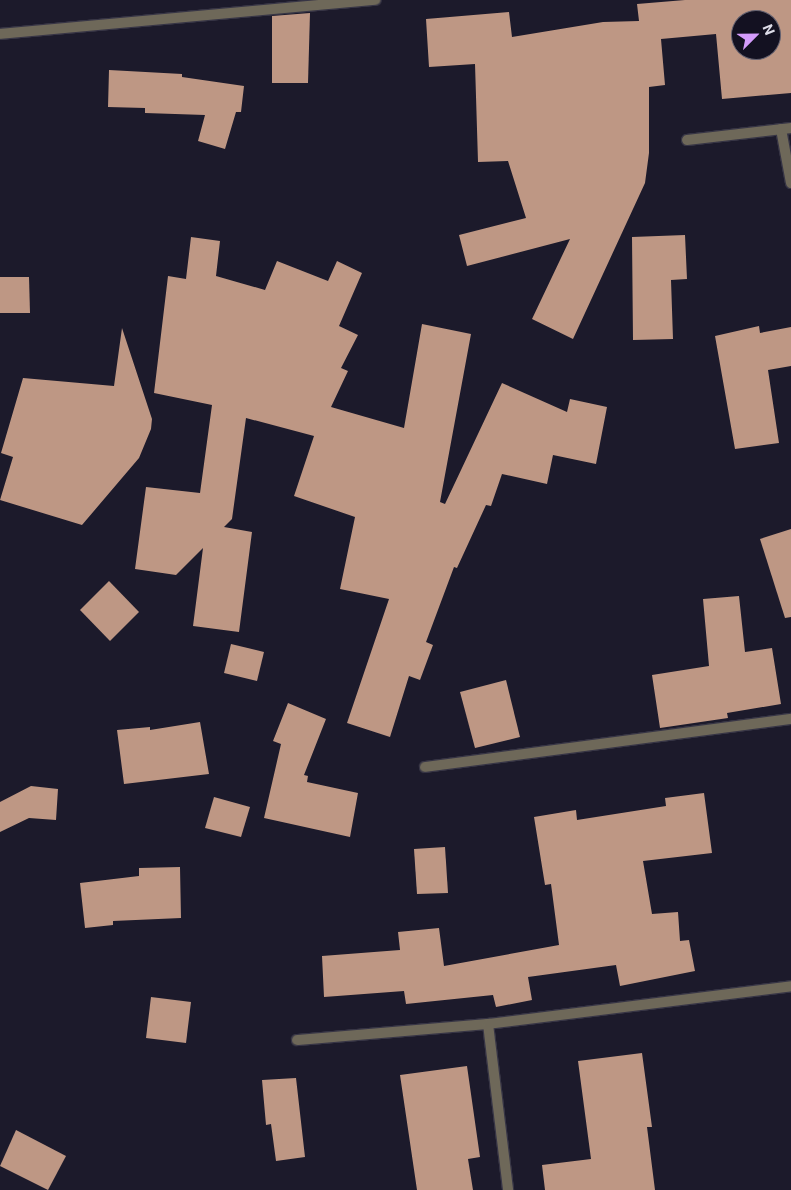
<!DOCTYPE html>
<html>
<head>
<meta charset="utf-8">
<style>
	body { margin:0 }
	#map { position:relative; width:791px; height:1190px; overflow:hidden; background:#1c1a2b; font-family:Roboto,sans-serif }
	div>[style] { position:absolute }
	.building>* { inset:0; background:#be9784 }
	.roads { filter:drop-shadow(1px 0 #373545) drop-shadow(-1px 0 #373545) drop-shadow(0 1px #373545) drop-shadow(0 -1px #373545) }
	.minor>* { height:10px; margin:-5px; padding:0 5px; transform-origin:5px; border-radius:5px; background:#6e6859 }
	span { translate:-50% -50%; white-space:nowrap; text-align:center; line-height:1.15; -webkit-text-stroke:5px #131121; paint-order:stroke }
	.north { position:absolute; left:731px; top:10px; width:50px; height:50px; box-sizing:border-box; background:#131121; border:1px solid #646271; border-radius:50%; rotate:67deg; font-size:14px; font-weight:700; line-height:20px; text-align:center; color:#dddce8 }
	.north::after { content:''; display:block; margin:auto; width:18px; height:22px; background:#d49cfc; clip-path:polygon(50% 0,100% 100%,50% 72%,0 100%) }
</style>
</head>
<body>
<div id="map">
	<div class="building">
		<div style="clip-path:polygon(evenodd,685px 0,791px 0,791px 93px,722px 99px,716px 34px,661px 39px,665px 85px,649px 87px,649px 153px,645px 183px,573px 339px,532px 319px,570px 239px,467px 266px,459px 235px,526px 218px,508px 161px,478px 162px,475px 64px,429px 67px,426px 19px,509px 12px,512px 37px,603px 22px,639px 21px,637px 4px,685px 0,741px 20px,771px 20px,771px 50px,741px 50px,741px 20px)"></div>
		<div style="clip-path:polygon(310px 13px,308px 83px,272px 83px,272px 16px)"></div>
		<div style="clip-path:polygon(109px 70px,182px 74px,182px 77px,244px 86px,241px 112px,236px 112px,225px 149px,198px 141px,205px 115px,145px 113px,145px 108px,108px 107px)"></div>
		<div style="clip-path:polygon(685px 235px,687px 279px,671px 280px,673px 339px,633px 340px,632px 237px)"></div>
		<div style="clip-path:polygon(191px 237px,220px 241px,216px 276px,265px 290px,277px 261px,328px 281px,337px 261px,362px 273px,339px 326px,358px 335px,341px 368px,348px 371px,331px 407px,404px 428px,422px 324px,471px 334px,440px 502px,445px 504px,502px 383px,567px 412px,570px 399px,607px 407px,596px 464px,553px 455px,547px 484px,502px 474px,491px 506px,486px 505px,457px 568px,454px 567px,426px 642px,433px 645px,420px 680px,409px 676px,390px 737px,347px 723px,389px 599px,340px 589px,355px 517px,294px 496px,314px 436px,246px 418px,232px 519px,224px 527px,252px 532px,239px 632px,193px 626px,203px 548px,176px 575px,135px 569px,146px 487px,200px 493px,212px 405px,154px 393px,168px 276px,186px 279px)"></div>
		<div style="clip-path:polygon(0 277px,29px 277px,30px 313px,0 313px)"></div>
		<div style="clip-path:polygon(759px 326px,760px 333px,791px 327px,791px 366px,768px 370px,779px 443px,735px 449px,715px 336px)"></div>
		<div style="clip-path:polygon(122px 328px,152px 419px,151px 429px,139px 458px,82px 525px,0 500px,13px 457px,1px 453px,23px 378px,114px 386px)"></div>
		<div style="clip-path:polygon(791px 529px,791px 617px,785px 618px,760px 539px)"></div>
		<div style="clip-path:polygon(109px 581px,139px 612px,110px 641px,80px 610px)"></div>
		<div style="clip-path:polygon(739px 596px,745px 652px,772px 648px,781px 704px,727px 713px,728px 718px,660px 728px,652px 675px,709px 666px,703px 599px)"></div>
		<div style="clip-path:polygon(231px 644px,264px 652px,257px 681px,224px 673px)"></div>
		<div style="clip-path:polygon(506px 680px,520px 737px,475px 748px,460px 692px)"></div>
		<div style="clip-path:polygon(288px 703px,326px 719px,304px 775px,308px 776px,307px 782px,358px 793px,350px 837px,264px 818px,281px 744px,273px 741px)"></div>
		<div style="clip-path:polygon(200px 722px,209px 774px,124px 784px,117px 730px,150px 727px,150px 730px)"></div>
		<div style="clip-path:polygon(31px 786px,58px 789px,56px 820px,29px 818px,0 832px,0 802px)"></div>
		<div style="clip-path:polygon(704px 793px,712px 853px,643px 861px,652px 914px,678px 912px,680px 941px,689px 940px,695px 971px,620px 986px,616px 965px,528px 977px,532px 1000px,496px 1007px,493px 995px,406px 1004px,404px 991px,324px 997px,322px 956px,400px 950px,398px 932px,439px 928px,444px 966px,559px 945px,551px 884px,545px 885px,534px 817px,576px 810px,577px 820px,666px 806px,665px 798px)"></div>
		<div style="clip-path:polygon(214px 797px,250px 807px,241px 837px,205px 828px)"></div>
		<div style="clip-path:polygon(445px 847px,448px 893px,417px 894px,414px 849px)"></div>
		<div style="clip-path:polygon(180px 867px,181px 918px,113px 921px,113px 925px,85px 928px,80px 883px,139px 876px,139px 868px)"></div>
		<div style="clip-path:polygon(151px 997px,191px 1002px,186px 1043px,146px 1038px)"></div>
		<div style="clip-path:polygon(642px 1053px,652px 1127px,647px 1127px,655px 1190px,545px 1190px,542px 1165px,591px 1159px,578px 1061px)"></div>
		<div style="clip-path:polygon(467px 1066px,480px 1157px,468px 1159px,473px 1190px,417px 1190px,400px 1075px)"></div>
		<div style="clip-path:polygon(296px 1078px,305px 1157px,276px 1161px,271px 1124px,266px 1125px,262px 1080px)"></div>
		<div style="clip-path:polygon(16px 1130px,66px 1156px,48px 1190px,0 1166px)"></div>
	</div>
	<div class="roads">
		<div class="minor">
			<div style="left:0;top:34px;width:377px;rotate:-5.2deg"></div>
			<div style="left:781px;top:129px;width:55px;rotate:79.5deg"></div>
			<div style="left:687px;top:140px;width:105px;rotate:-6.6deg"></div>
			<div style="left:425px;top:767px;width:369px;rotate:-7.5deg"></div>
			<div style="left:488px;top:1024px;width:167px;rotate:83.1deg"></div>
			<div style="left:297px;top:1040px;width:192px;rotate:-4.8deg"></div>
			<div style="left:488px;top:1024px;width:305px;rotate:-7.1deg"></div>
		</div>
	</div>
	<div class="north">N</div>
</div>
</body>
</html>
